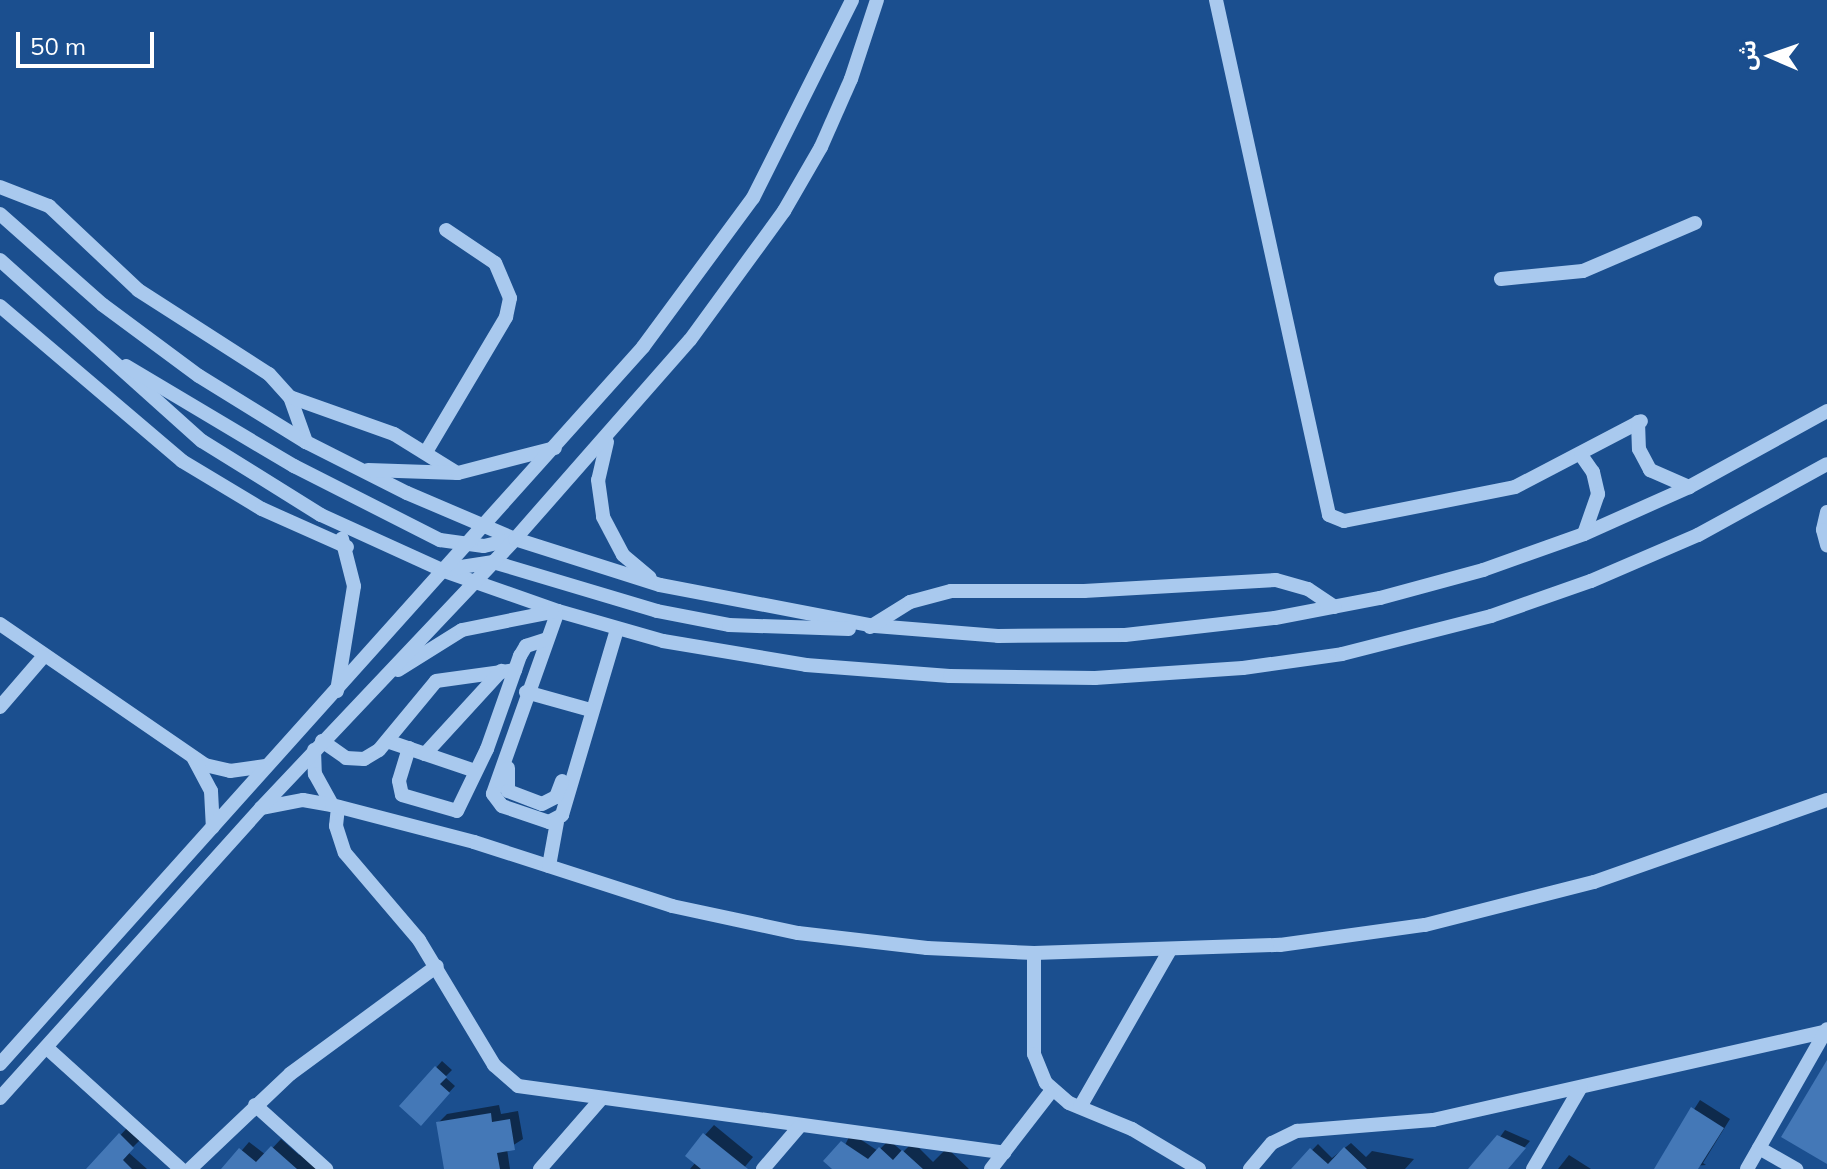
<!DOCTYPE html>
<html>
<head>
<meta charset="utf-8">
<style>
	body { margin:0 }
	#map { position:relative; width:1827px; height:1169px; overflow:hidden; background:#1b4f8f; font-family:Mulish,"Noto Sans Arabic",sans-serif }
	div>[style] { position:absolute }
	.shadow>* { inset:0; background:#0007 }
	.building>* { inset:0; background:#4478b7 }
	.minor>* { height:14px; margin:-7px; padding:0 7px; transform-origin:7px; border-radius:7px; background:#a9c9ee }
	span { translate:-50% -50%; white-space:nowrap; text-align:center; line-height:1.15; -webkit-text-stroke:6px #1b4f8f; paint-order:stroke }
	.north { position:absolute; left:1731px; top:16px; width:80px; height:80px; -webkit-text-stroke:6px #1b4f8f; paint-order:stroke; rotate:272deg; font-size:22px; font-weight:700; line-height:32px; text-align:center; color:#fff }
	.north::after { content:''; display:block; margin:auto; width:28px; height:36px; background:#fff; clip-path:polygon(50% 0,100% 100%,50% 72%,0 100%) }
	.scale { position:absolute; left:16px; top:32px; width:138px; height:36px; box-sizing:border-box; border:4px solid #fff; border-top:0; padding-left:10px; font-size:24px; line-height:28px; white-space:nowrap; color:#fff; -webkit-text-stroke:6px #1b4f8f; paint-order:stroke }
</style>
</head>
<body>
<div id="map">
	<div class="shadow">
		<div style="clip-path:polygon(442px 1061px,452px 1070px,445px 1077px,455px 1086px,421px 1123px,402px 1106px)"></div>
		<div style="clip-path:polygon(1700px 1100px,1730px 1119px,1703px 1163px,1706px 1165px,1656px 1169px)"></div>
		<div style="clip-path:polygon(499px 1105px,501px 1114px,518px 1111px,523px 1139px,507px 1149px,510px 1169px,446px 1169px,438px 1123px,447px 1114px)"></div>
		<div style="clip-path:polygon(714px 1125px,753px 1157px,743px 1169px,690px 1169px,696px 1162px,687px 1155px)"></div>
		<div style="clip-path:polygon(127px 1128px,140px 1140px,128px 1152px,147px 1169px,89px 1169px)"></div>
		<div style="clip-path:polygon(1505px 1130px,1530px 1141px,1506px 1169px,1477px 1169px)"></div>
		<div style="clip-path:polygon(851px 1133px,878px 1151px,889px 1140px,903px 1152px,913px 1142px,933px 1162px,947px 1148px,969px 1169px,833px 1169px)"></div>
		<div style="clip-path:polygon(281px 1139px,299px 1155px,306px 1149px,327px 1169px,226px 1169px,249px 1142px,266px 1155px)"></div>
		<div style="clip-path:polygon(1351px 1143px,1366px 1157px,1372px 1151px,1414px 1159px,1405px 1169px,1294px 1169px,1318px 1144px,1332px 1158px)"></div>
		<div style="clip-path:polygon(1569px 1155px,1591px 1169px,1558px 1169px)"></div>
	</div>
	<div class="building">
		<div style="clip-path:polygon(1827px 1060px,1827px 1164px,1781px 1137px)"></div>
		<div style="clip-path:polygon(435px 1066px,447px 1077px,440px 1084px,450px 1093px,421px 1126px,399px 1106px)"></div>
		<div style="clip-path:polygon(1691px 1107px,1724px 1128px,1698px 1169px,1654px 1169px)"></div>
		<div style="clip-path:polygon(491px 1113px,492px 1122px,510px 1119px,515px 1150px,497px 1153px,500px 1169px,444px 1169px,436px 1122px)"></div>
		<div style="clip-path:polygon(119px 1133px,134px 1148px,123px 1160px,132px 1169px,86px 1169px)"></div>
		<div style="clip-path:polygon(703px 1133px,748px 1169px,701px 1169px,685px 1156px)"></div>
		<div style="clip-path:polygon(1497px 1135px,1526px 1148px,1508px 1169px,1468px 1169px)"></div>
		<div style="clip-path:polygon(841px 1141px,868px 1159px,879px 1147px,893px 1160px,902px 1150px,923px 1169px,832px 1169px,823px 1161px)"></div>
		<div style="clip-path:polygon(271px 1146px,297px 1169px,221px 1169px,239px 1148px,256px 1162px)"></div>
		<div style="clip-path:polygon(1344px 1147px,1367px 1169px,1291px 1169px,1310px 1148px,1328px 1164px)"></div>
	</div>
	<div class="minor">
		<div style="left:1216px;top:0;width:527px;rotate:77.62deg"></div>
		<div style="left:1329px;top:515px;width:16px;rotate:22deg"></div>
		<div style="left:1344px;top:521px;width:174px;rotate:-11.2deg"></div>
		<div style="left:1515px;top:487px;width:142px;rotate:-27.6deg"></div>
		<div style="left:0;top:187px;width:53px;rotate:21.2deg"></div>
		<div style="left:49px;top:206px;width:122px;rotate:43.3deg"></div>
		<div style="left:138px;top:290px;width:156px;rotate:32.7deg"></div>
		<div style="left:269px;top:374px;width:31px;rotate:48deg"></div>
		<div style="left:290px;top:397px;width:48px;rotate:70.4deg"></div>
		<div style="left:0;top:214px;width:137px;rotate:41.5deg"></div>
		<div style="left:103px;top:305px;width:119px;rotate:36.5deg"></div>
		<div style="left:199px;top:376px;width:126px;rotate:31.7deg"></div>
		<div style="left:306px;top:442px;width:113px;rotate:26.8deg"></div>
		<div style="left:407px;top:493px;width:117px;rotate:23.1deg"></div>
		<div style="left:515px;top:539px;width:152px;rotate:17.6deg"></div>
		<div style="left:660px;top:585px;width:219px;rotate:10.8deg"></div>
		<div style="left:875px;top:626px;width:123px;rotate:4.6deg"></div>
		<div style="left:998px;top:636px;width:127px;rotate:-0.5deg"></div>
		<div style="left:1125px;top:635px;width:151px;rotate:-6.5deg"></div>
		<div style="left:1275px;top:618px;width:107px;rotate:-10.8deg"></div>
		<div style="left:1380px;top:598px;width:107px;rotate:-15.2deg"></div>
		<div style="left:1483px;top:570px;width:107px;rotate:-19.6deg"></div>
		<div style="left:1584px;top:534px;width:115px;rotate:-24.1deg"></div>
		<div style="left:1689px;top:487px;width:158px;rotate:-28.8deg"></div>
		<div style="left:0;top:260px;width:271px;rotate:41.9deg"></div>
		<div style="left:202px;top:441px;width:140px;rotate:31.9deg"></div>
		<div style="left:321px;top:515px;width:135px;rotate:24.5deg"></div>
		<div style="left:444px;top:571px;width:121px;rotate:19.3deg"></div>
		<div style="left:558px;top:611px;width:109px;rotate:15.9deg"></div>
		<div style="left:663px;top:641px;width:145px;rotate:9.5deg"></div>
		<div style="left:806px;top:665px;width:144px;rotate:4.4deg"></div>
		<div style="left:950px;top:676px;width:145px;rotate:0.8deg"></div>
		<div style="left:1095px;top:678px;width:148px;rotate:-3.9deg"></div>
		<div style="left:1243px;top:668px;width:100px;rotate:-8deg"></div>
		<div style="left:1342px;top:654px;width:154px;rotate:-14.3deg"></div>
		<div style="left:1491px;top:616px;width:106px;rotate:-19.3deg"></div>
		<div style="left:1591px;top:581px;width:116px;rotate:-23.3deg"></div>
		<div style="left:1698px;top:535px;width:147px;rotate:-28.8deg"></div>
		<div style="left:1501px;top:279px;width:82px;rotate:-5.6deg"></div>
		<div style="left:1583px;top:271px;width:122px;rotate:-23.2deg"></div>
		<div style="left:0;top:306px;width:239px;rotate:40.4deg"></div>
		<div style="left:182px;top:461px;width:93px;rotate:31deg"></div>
		<div style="left:262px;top:509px;width:93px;rotate:24.1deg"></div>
		<div style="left:126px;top:366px;width:196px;rotate:30.8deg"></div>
		<div style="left:294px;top:466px;width:164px;rotate:26.9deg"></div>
		<div style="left:440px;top:540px;width:44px;rotate:7.8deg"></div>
		<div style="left:484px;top:546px;width:31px;rotate:-13deg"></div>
		<div style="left:290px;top:397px;width:110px;rotate:19.6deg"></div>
		<div style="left:394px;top:434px;width:74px;rotate:31.8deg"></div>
		<div style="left:1638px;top:422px;width:27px;rotate:88deg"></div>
		<div style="left:1639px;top:449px;width:24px;rotate:62deg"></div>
		<div style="left:1650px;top:470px;width:43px;rotate:23.6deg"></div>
		<div style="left:607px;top:442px;width:39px;rotate:103deg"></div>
		<div style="left:598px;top:480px;width:37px;rotate:82deg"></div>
		<div style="left:603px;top:517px;width:43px;rotate:62.2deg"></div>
		<div style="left:623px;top:555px;width:35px;rotate:40deg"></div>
		<div style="left:426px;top:452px;width:157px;rotate:-59.3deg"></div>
		<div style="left:506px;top:317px;width:19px;rotate:-78deg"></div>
		<div style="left:510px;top:298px;width:38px;rotate:-113deg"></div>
		<div style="left:495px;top:263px;width:59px;rotate:-146deg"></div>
		<div style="left:1581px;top:455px;width:21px;rotate:55deg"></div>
		<div style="left:1593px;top:472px;width:23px;rotate:77deg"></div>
		<div style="left:1598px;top:494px;width:42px;rotate:109.3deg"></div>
		<div style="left:368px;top:470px;width:90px;rotate:1.9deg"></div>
		<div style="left:458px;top:473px;width:100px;rotate:-14.5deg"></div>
		<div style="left:1827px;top:512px;width:18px;rotate:103deg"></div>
		<div style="left:1823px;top:530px;width:16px;rotate:75deg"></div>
		<div style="left:448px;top:569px;width:46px;rotate:-8.8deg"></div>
		<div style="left:493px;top:562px;width:171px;rotate:16.6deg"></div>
		<div style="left:657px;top:611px;width:73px;rotate:11deg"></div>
		<div style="left:729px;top:625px;width:120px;rotate:1.9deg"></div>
		<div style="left:558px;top:611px;width:194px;rotate:109.6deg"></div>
		<div style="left:493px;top:794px;width:15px;rotate:53deg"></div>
		<div style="left:502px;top:806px;width:50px;rotate:18.8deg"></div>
		<div style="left:549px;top:822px;width:15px;rotate:-28deg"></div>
		<div style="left:562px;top:815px;width:194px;rotate:-73.5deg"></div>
		<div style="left:0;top:624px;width:249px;rotate:34.5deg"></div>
		<div style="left:205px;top:765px;width:26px;rotate:13deg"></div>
		<div style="left:230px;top:771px;width:36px;rotate:-8deg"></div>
		<div style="left:870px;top:627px;width:47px;rotate:-32deg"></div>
		<div style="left:910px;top:602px;width:42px;rotate:-15deg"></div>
		<div style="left:951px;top:591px;width:133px"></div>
		<div style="left:1084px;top:591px;width:192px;rotate:-3.3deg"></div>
		<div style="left:1276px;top:580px;width:33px;rotate:16deg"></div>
		<div style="left:1308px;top:589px;width:32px;rotate:34deg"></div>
		<div style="left:398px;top:670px;width:75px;rotate:-32deg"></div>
		<div style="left:462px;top:630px;width:91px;rotate:-11.4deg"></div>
		<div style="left:337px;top:691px;width:106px;rotate:-80.8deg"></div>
		<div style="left:354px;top:586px;width:49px;rotate:-104.3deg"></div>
		<div style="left:526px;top:692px;width:66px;rotate:15.7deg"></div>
		<div style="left:0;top:707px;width:66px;rotate:-49.3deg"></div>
		<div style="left:322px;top:741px;width:29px;rotate:35deg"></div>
		<div style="left:346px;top:758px;width:18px;rotate:3deg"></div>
		<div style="left:364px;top:759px;width:17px;rotate:-31deg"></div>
		<div style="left:379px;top:750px;width:89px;rotate:-50.4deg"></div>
		<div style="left:436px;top:681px;width:80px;rotate:-7.9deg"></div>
		<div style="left:387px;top:741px;width:93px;rotate:18.8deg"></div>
		<div style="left:409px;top:748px;width:34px;rotate:107deg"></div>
		<div style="left:399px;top:781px;width:14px;rotate:78deg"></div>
		<div style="left:402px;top:795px;width:57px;rotate:16.2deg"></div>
		<div style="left:457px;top:811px;width:69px;rotate:-64.2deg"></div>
		<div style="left:487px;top:749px;width:99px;rotate:-70.5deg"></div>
		<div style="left:520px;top:656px;width:12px;rotate:-59deg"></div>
		<div style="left:526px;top:646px;width:22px;rotate:-18deg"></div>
		<div style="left:314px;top:750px;width:24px;rotate:88deg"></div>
		<div style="left:315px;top:774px;width:35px;rotate:61deg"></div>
		<div style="left:425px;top:754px;width:113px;rotate:-47.5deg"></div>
		<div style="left:194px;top:759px;width:36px;rotate:62deg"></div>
		<div style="left:211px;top:791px;width:36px;rotate:87deg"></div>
		<div style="left:508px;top:768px;width:23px;rotate:90deg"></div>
		<div style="left:508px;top:791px;width:36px;rotate:21deg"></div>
		<div style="left:542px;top:804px;width:16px;rotate:-27deg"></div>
		<div style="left:556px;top:797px;width:17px;rotate:-69deg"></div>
		<div style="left:338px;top:807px;width:19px;rotate:96deg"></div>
		<div style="left:336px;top:826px;width:28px;rotate:72deg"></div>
		<div style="left:345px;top:853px;width:114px;rotate:49.6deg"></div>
		<div style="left:419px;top:940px;width:146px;rotate:59deg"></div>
		<div style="left:494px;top:1065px;width:32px;rotate:41deg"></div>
		<div style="left:518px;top:1086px;width:491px;rotate:7.8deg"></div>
		<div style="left:261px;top:808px;width:43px;rotate:-10.8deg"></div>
		<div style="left:303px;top:800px;width:29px;rotate:10deg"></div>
		<div style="left:332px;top:805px;width:147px;rotate:14.6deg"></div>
		<div style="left:474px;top:842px;width:208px;rotate:17.9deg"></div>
		<div style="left:672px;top:906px;width:129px;rotate:12.1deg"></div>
		<div style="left:798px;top:933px;width:130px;rotate:6.6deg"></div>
		<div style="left:927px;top:948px;width:107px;rotate:2.7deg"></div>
		<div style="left:1034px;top:953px;width:246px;rotate:-1.9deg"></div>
		<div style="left:1280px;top:945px;width:146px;rotate:-7.9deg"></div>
		<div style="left:1425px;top:925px;width:174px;rotate:-14.3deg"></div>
		<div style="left:1594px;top:882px;width:247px;rotate:-19.4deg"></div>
		<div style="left:549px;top:866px;width:45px;rotate:-79.7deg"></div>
		<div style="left:1034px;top:953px;width:101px;rotate:90deg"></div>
		<div style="left:1034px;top:1054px;width:31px;rotate:68deg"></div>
		<div style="left:1046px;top:1083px;width:30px;rotate:41deg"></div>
		<div style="left:1069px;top:1103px;width:68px;rotate:22.4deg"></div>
		<div style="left:1132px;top:1129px;width:78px;rotate:30.8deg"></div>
		<div style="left:47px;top:1048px;width:181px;rotate:42.1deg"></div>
		<div style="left:0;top:1064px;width:963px;rotate:-48.11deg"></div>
		<div style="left:643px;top:347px;width:185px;rotate:-53.6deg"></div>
		<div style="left:753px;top:198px;width:221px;rotate:-63.4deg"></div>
		<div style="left:0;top:1098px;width:390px;rotate:-48deg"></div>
		<div style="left:261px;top:808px;width:370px;rotate:-46.6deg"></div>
		<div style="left:515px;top:539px;width:265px;rotate:-48.7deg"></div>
		<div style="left:690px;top:340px;width:160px;rotate:-53.9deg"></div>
		<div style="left:784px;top:211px;width:74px;rotate:-60deg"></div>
		<div style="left:821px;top:147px;width:74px;rotate:-66.2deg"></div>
		<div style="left:851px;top:79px;width:83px;rotate:-71.8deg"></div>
		<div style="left:255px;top:1105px;width:96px;rotate:42deg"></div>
		<div style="left:1080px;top:1107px;width:181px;rotate:-60.2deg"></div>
		<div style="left:1759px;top:1148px;width:43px;rotate:29.6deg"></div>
		<div style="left:190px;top:1169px;width:138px;rotate:-43.5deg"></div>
		<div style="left:290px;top:1074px;width:182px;rotate:-36.3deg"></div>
		<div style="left:540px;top:1169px;width:94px;rotate:-48.9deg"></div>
		<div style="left:763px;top:1169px;width:55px;rotate:-49.4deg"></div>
		<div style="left:991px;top:1169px;width:100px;rotate:-52.3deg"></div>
		<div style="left:1250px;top:1169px;width:34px;rotate:-50deg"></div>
		<div style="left:1272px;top:1143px;width:28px;rotate:-26deg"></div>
		<div style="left:1297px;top:1131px;width:136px;rotate:-4.6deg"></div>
		<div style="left:1433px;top:1120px;width:402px;rotate:-12.7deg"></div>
		<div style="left:1533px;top:1169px;width:95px;rotate:-59.7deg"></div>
		<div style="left:1747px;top:1169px;width:161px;rotate:-60.3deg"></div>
	</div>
	<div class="north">ش</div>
	<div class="scale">50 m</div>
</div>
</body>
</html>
